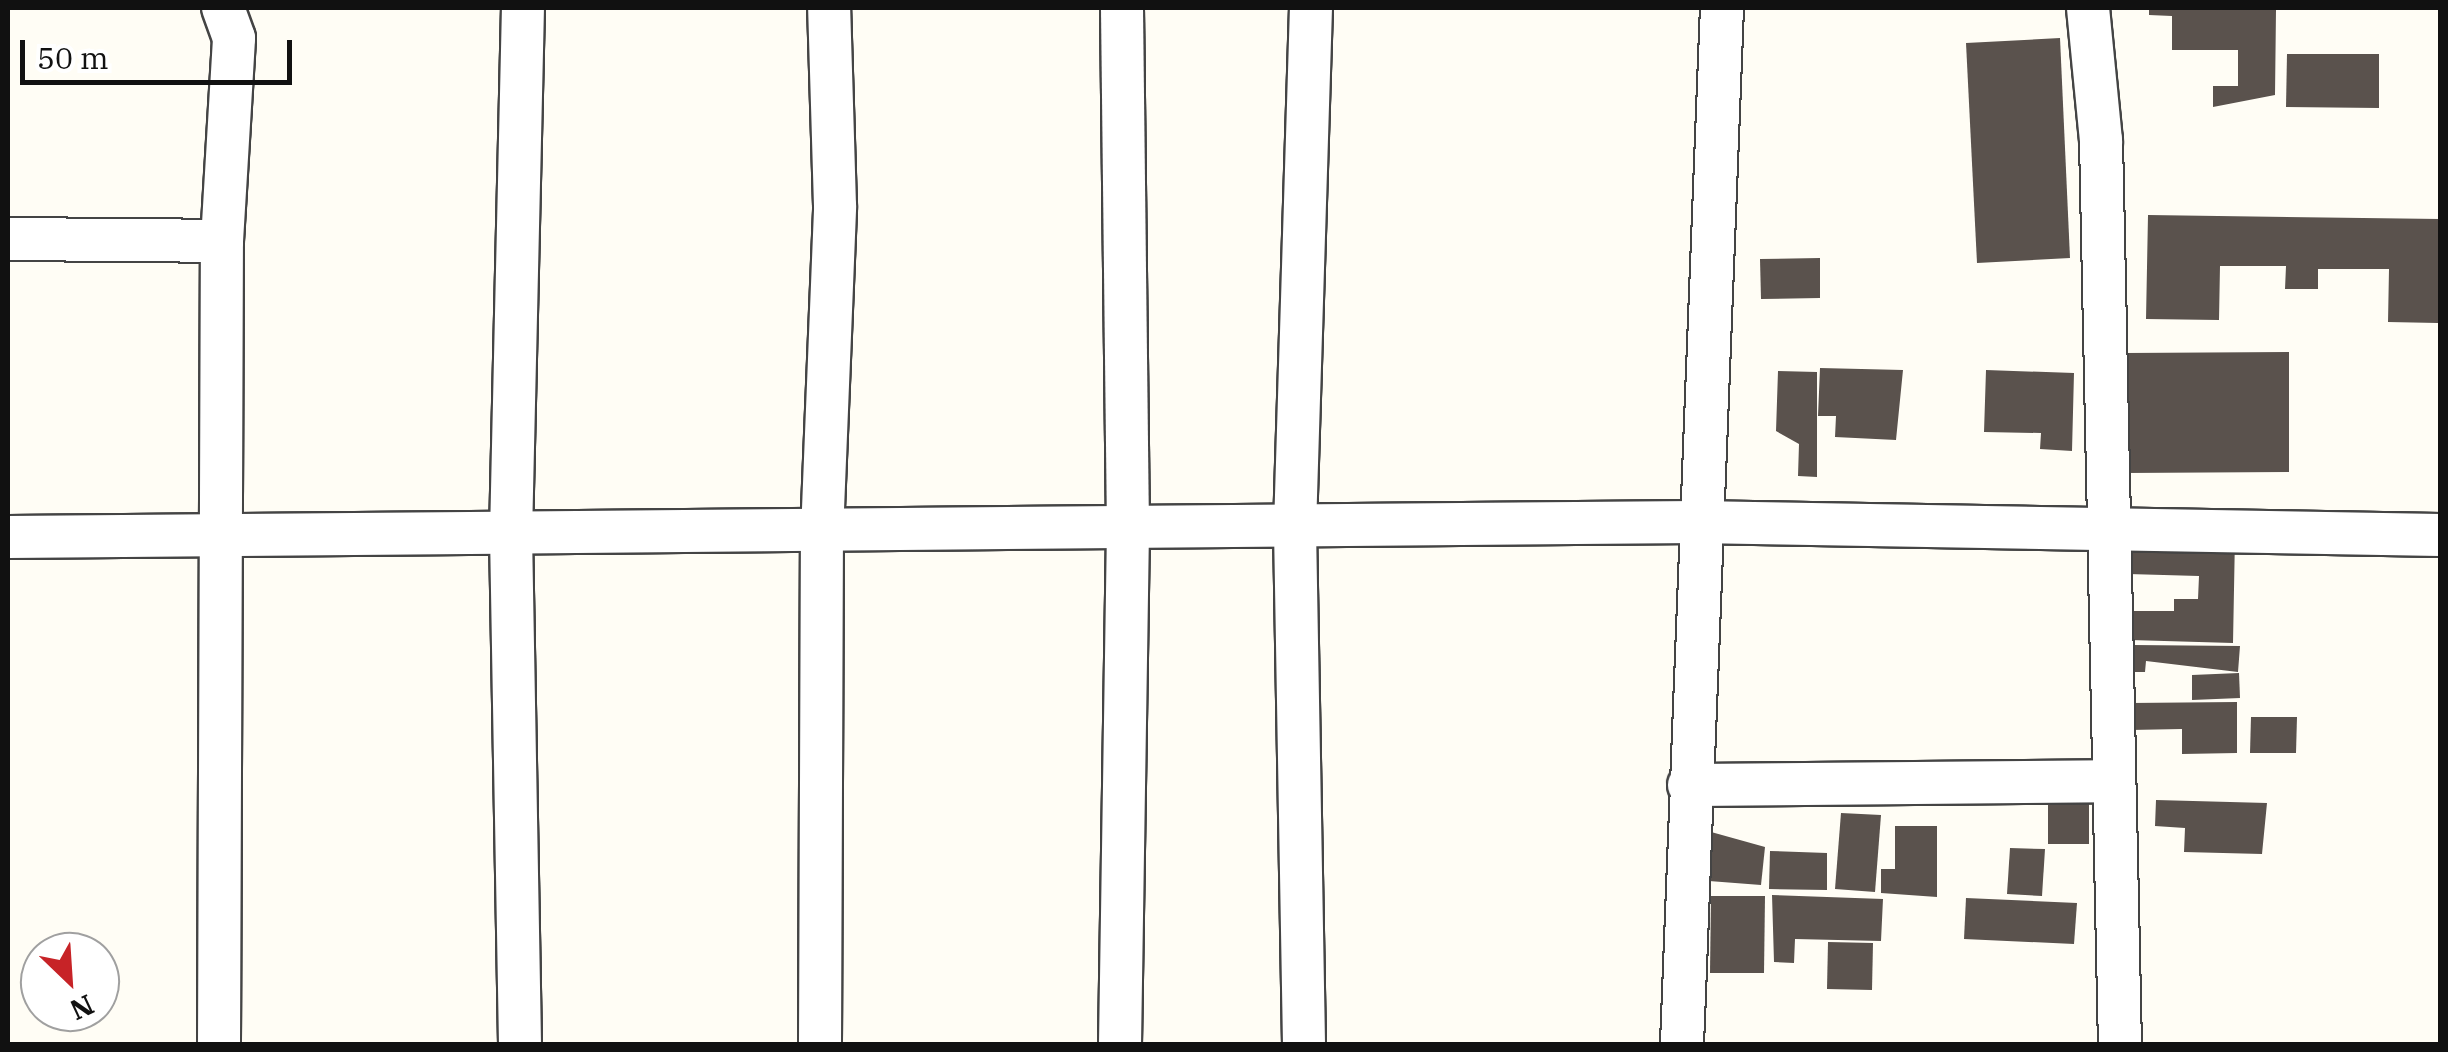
<!DOCTYPE html>
<html>
<head>
<meta charset="utf-8">
<style>
	body { margin:0 }
	#map { position:relative; width:2448px; height:1052px; overflow:hidden; background:#fffdf5; font-family:"IBM Plex Serif",serif }
	div>[style] { position:absolute }
	.building>* { inset:0; background:#5a524d }
	.roads { filter:drop-shadow(2px 0 #444) drop-shadow(-2px 0 #444) drop-shadow(0 2px #444) drop-shadow(0 -2px #444) }
	.street>* { height:42px; margin:-21px; padding:0 21px; transform-origin:21px; border-radius:21px; background:#fff }
	span { translate:-50% -50%; white-space:nowrap; text-align:center; line-height:1.15; -webkit-text-stroke:10px #fff; paint-order:stroke }
	.frame { position:absolute; inset:0; border:10px solid #111; pointer-events:none }
	.north { position:absolute; left:20px; top:932px; width:100px; height:100px; box-sizing:border-box; background:#fff; border:2px solid #a0a0a0; border-radius:50%; rotate:155deg; font-size:28px; font-weight:700; line-height:40px; text-align:center; color:#111 }
	.north::after { content:''; display:block; margin:auto; width:35px; height:45px; background:#c72327; clip-path:polygon(50% 0,100% 100%,50% 72%,0 100%) }
	.scale { position:absolute; left:20px; top:40px; width:272px; height:45px; box-sizing:border-box; border:5px solid #111; border-top:0; padding-left:12px; font-size:30px; line-height:35px; white-space:nowrap; color:#111; -webkit-text-stroke:8px #fff; paint-order:stroke }
</style>
</head>
<body>
<div id="map">
	<div class="building">
		<div style="clip-path:polygon(2149px 8px,2276px 10px,2275px 95px,2213px 107px,2213px 86px,2238px 86px,2238px 50px,2172px 50px,2172px 16px,2149px 15px)"></div>
		<div style="clip-path:polygon(2060px 38px,2070px 258px,1977px 263px,1966px 43px)"></div>
		<div style="clip-path:polygon(2287px 54px,2379px 54px,2379px 108px,2286px 107px)"></div>
		<div style="clip-path:polygon(2148px 215px,2440px 219px,2438px 323px,2388px 322px,2389px 269px,2318px 269px,2318px 289px,2285px 289px,2286px 266px,2220px 266px,2219px 320px,2146px 319px)"></div>
		<div style="clip-path:polygon(1820px 258px,1820px 298px,1761px 299px,1760px 259px)"></div>
		<div style="clip-path:polygon(2289px 352px,2289px 472px,2125px 473px,2125px 353px)"></div>
		<div style="clip-path:polygon(1820px 368px,1903px 370px,1896px 440px,1835px 437px,1836px 416px,1818px 416px)"></div>
		<div style="clip-path:polygon(1986px 370px,2074px 373px,2072px 451px,2040px 449px,2041px 433px,1984px 432px)"></div>
		<div style="clip-path:polygon(1778px 371px,1817px 372px,1817px 477px,1798px 476px,1799px 444px,1776px 431px)"></div>
		<div style="clip-path:polygon(2128px 534px,2235px 536px,2233px 643px,2130px 640px,2131px 611px,2174px 611px,2174px 599px,2198px 599px,2199px 576px,2128px 574px)"></div>
		<div style="clip-path:polygon(2133px 645px,2240px 646px,2238px 672px,2146px 661px,2145px 672px,2128px 672px)"></div>
		<div style="clip-path:polygon(2239px 673px,2240px 698px,2192px 700px,2192px 675px)"></div>
		<div style="clip-path:polygon(2237px 702px,2237px 753px,2182px 754px,2182px 729px,2130px 730px,2130px 703px)"></div>
		<div style="clip-path:polygon(2251px 717px,2297px 717px,2296px 753px,2250px 753px)"></div>
		<div style="clip-path:polygon(2048px 799px,2089px 799px,2089px 844px,2048px 844px)"></div>
		<div style="clip-path:polygon(2156px 800px,2267px 803px,2262px 854px,2184px 852px,2185px 828px,2155px 826px)"></div>
		<div style="clip-path:polygon(1841px 813px,1881px 815px,1875px 892px,1835px 889px)"></div>
		<div style="clip-path:polygon(1895px 826px,1937px 826px,1937px 897px,1881px 893px,1881px 869px,1895px 869px)"></div>
		<div style="clip-path:polygon(1704px 830px,1765px 847px,1761px 885px,1709px 881px)"></div>
		<div style="clip-path:polygon(2010px 848px,2045px 849px,2042px 896px,2007px 894px)"></div>
		<div style="clip-path:polygon(1770px 851px,1827px 853px,1827px 890px,1769px 889px)"></div>
		<div style="clip-path:polygon(1772px 895px,1883px 899px,1881px 941px,1795px 939px,1794px 963px,1774px 962px)"></div>
		<div style="clip-path:polygon(1711px 896px,1765px 896px,1764px 973px,1710px 973px)"></div>
		<div style="clip-path:polygon(1966px 898px,2077px 903px,2074px 944px,1964px 939px)"></div>
		<div style="clip-path:polygon(1828px 942px,1873px 943px,1872px 990px,1827px 989px)"></div>
	</div>
	<div class="roads">
		<div class="street">
			<div style="left:2088px;top:8px;width:133px;rotate:84.4deg"></div>
			<div style="left:2101px;top:140px;width:904px;rotate:88.8deg"></div>
			<div style="left:8px;top:239px;width:214px;rotate:0.5deg"></div>
			<div style="left:8px;top:537px;width:1688px;rotate:-0.51deg"></div>
			<div style="left:1696px;top:522px;width:744px;rotate:1deg"></div>
			<div style="left:1689px;top:785px;width:424px;rotate:-0.5deg"></div>
			<div style="left:219px;top:1044px;width:803px;rotate:-89.79deg"></div>
			<div style="left:222px;top:241px;width:203px;rotate:-86.6deg"></div>
			<div style="left:234px;top:38px;width:32px;rotate:-110deg"></div>
			<div style="left:520px;top:1044px;width:509px;rotate:-91.01deg"></div>
			<div style="left:511px;top:535px;width:527px;rotate:-88.7deg"></div>
			<div style="left:820px;top:1044px;width:510px;rotate:-89.78deg"></div>
			<div style="left:822px;top:534px;width:328px;rotate:-87.7deg"></div>
			<div style="left:835px;top:206px;width:198px;rotate:-91.7deg"></div>
			<div style="left:1120px;top:1044px;width:514px;rotate:-89.11deg"></div>
			<div style="left:1128px;top:530px;width:522px;rotate:-90.66deg"></div>
			<div style="left:1304px;top:1044px;width:516px;rotate:-91deg"></div>
			<div style="left:1295px;top:528px;width:520px;rotate:-88.24deg"></div>
			<div style="left:1682px;top:1044px;width:1037px;rotate:-87.79deg"></div>
		</div>
	</div>
	<div class="frame"></div>
	<div class="north">N</div>
	<div class="scale">50 m</div>
</div>
</body>
</html>
